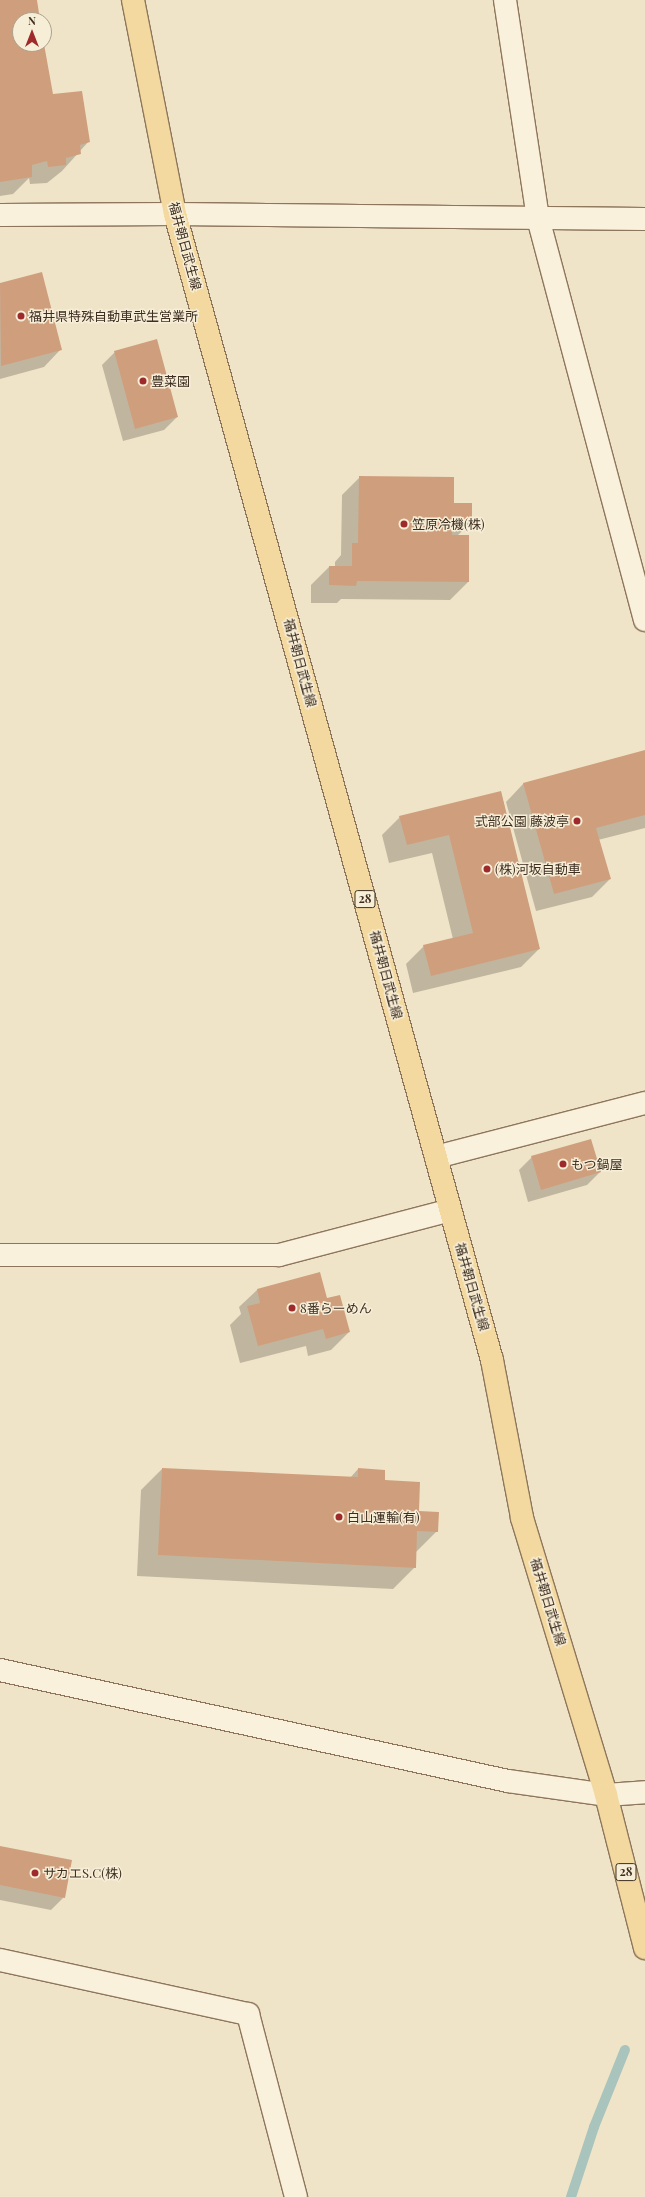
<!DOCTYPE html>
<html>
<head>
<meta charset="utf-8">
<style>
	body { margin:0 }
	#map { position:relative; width:645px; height:2197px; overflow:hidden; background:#f0e4c8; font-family:"Playfair Display","Noto Sans JP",serif }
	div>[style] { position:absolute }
	.shadow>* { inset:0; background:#0003 }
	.stream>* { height:10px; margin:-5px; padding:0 5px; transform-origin:5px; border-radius:5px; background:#a9c4bc }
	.building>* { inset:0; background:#cf9f7d }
	.roads { filter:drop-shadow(1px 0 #8d765c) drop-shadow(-1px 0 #8d765c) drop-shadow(0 1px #8d765c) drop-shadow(0 -1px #8d765c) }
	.minor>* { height:22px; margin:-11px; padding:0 11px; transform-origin:11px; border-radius:11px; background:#faf1dc }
	.tertiary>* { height:22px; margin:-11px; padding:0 11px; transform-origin:11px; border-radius:11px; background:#faf1dc }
	.primary>* { height:22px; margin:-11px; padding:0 11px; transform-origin:11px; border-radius:11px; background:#f3d9a0 }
	.dots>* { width:11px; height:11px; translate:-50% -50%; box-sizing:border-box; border:2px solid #f7eed8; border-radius:50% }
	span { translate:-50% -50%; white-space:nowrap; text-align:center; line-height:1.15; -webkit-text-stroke:3px #f7eed8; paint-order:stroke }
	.shield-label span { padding:1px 3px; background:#f7eed8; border:1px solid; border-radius:3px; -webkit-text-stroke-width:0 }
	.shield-label { font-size:12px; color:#3d2e20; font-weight:700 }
	.street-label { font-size:13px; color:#3d2e20 }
	.poi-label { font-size:13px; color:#3d2e20 }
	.left { translate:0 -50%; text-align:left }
	.right { translate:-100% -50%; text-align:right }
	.north { position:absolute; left:12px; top:12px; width:40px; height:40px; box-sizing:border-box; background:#f7eed8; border:1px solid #ada18e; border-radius:50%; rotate:0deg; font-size:11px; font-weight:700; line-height:16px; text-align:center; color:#3d2e20 }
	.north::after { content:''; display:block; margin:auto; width:14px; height:18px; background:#9e2a2b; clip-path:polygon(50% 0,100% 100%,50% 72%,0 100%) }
</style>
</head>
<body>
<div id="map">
	<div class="shadow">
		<div style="clip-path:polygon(0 0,36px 0,39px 20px,20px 20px,20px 44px,43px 44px,52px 95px,89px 141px,62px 171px,47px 183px,30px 184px,29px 178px,13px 194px,0 196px)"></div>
		<div style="clip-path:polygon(41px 273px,61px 349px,44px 367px,0 379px,0 284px)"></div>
		<div style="clip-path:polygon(115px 352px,177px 417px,164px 430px,123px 441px,102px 365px)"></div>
		<div style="clip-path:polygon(360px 477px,453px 504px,471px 522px,457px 536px,468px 582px,450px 600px,341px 599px,337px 603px,311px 603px,311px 585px,329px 567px,335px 567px,335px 562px,341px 555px,342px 495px)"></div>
		<div style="clip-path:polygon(645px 751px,645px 828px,598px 840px,610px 879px,592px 897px,536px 911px,506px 802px,523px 784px)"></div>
		<div style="clip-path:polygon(501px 792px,539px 949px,521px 967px,413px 993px,406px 964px,424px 946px,453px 939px,432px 853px,389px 863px,382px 835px,400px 817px)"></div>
		<div style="clip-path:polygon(532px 1157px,600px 1172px,587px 1185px,528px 1202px,519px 1170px)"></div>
		<div style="clip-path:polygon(257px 1290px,326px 1299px,349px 1332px,331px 1350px,308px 1356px,306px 1346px,240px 1363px,230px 1325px,241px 1314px,239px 1307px)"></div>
		<div style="clip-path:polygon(162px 1469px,350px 1478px,358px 1469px,384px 1481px,437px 1531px,415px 1553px,415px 1567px,393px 1589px,137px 1576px,141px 1490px)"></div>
		<div style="clip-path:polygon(0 1847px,64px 1897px,51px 1910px,0 1900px)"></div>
	</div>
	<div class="stream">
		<div style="left:571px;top:2197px;width:74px;rotate:-71.8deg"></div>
		<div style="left:594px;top:2127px;width:83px;rotate:-68.1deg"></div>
	</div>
	<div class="building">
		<div style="clip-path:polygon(0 0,37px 0,40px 20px,20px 20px,20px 44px,44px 44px,53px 94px,82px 91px,90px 142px,80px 145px,81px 154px,66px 158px,66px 165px,48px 167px,47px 161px,32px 165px,32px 177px,0 182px)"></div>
		<div style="clip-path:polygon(42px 272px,62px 350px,1px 366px,0 283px)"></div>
		<div style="clip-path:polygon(157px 339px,178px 417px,135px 429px,114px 351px)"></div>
		<div style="clip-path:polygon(359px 476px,454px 477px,454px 503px,472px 503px,472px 523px,452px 523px,452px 535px,469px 535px,469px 582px,357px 581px,356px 586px,329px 585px,329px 566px,352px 566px,352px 543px,358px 543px)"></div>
		<div style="clip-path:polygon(645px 750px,645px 815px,596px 828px,611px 879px,554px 894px,523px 783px)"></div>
		<div style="clip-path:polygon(501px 791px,540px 949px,431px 976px,423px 945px,473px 933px,449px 835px,407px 845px,399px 816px)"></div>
		<div style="clip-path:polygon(591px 1139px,601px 1172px,541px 1190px,531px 1156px)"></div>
		<div style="clip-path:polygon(320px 1272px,327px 1298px,340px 1295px,350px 1332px,326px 1339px,323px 1329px,258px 1346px,247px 1306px,260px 1303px,257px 1289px)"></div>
		<div style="clip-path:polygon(162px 1468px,358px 1477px,358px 1468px,385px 1470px,385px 1480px,420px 1482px,419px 1511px,439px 1512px,438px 1532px,417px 1531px,416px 1568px,158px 1555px)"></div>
		<div style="clip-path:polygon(0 1846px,72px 1860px,65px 1898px,0 1885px)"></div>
	</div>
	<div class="roads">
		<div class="minor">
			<div style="left:505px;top:0;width:220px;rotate:81.4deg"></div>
			<div style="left:538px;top:218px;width:416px;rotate:75.1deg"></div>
			<div style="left:0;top:215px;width:175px;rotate:-0.3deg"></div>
			<div style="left:175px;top:214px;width:470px;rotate:0.6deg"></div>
			<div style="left:436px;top:1157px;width:216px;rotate:-14.5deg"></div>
			<div style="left:0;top:1255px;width:279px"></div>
			<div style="left:279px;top:1255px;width:177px;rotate:-14.7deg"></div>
			<div style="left:0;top:1960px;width:254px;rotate:12.3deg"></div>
			<div style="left:248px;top:2014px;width:189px;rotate:75.3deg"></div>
		</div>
		<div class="tertiary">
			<div style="left:0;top:1670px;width:520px;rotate:12.33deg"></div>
			<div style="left:508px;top:1781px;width:99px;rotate:8.1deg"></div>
			<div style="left:606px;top:1795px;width:39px;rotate:-4deg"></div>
		</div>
		<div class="primary">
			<div style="left:133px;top:0;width:218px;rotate:78.9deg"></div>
			<div style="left:175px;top:214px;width:1189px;rotate:74.54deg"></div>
			<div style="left:492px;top:1360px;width:161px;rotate:79.2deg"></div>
			<div style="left:522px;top:1518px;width:289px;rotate:73.1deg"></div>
			<div style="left:606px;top:1795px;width:158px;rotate:75.7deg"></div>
		</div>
	</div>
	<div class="dots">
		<div style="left:21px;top:316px;background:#9e2a2b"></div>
		<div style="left:143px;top:381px;background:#9e2a2b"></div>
		<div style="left:404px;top:524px;background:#9e2a2b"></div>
		<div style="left:577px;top:821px;background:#9e2a2b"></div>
		<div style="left:487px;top:869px;background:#9e2a2b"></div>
		<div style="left:563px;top:1164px;background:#9e2a2b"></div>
		<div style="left:292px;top:1308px;background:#9e2a2b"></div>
		<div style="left:339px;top:1517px;background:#9e2a2b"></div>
		<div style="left:35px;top:1873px;background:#9e2a2b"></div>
	</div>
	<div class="shield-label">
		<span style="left:365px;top:899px">28</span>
		<span style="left:626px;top:1872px">28</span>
	</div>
	<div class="street-label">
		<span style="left:185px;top:246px;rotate:75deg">福井朝日武生線</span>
		<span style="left:300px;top:663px;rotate:75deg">福井朝日武生線</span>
		<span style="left:386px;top:975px;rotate:75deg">福井朝日武生線</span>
		<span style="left:472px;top:1287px;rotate:74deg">福井朝日武生線</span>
		<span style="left:548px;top:1602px;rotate:73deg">福井朝日武生線</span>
	</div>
	<div class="poi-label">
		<span class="left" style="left:29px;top:316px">福井県特殊自動車武生営業所</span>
		<span class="left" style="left:151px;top:381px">豊菜園</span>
		<span class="left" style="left:412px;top:524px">笠原冷機(株)</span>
		<span class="right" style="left:569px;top:821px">式部公園 藤波亭</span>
		<span class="left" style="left:495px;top:869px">(株)河坂自動車</span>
		<span class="left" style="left:571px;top:1164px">もつ鍋屋</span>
		<span class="left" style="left:300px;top:1308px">8番らーめん</span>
		<span class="left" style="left:347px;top:1517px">白山運輸(有)</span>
		<span class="left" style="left:43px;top:1873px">サカエS.C(株)</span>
	</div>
	<div class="north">N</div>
</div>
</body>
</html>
